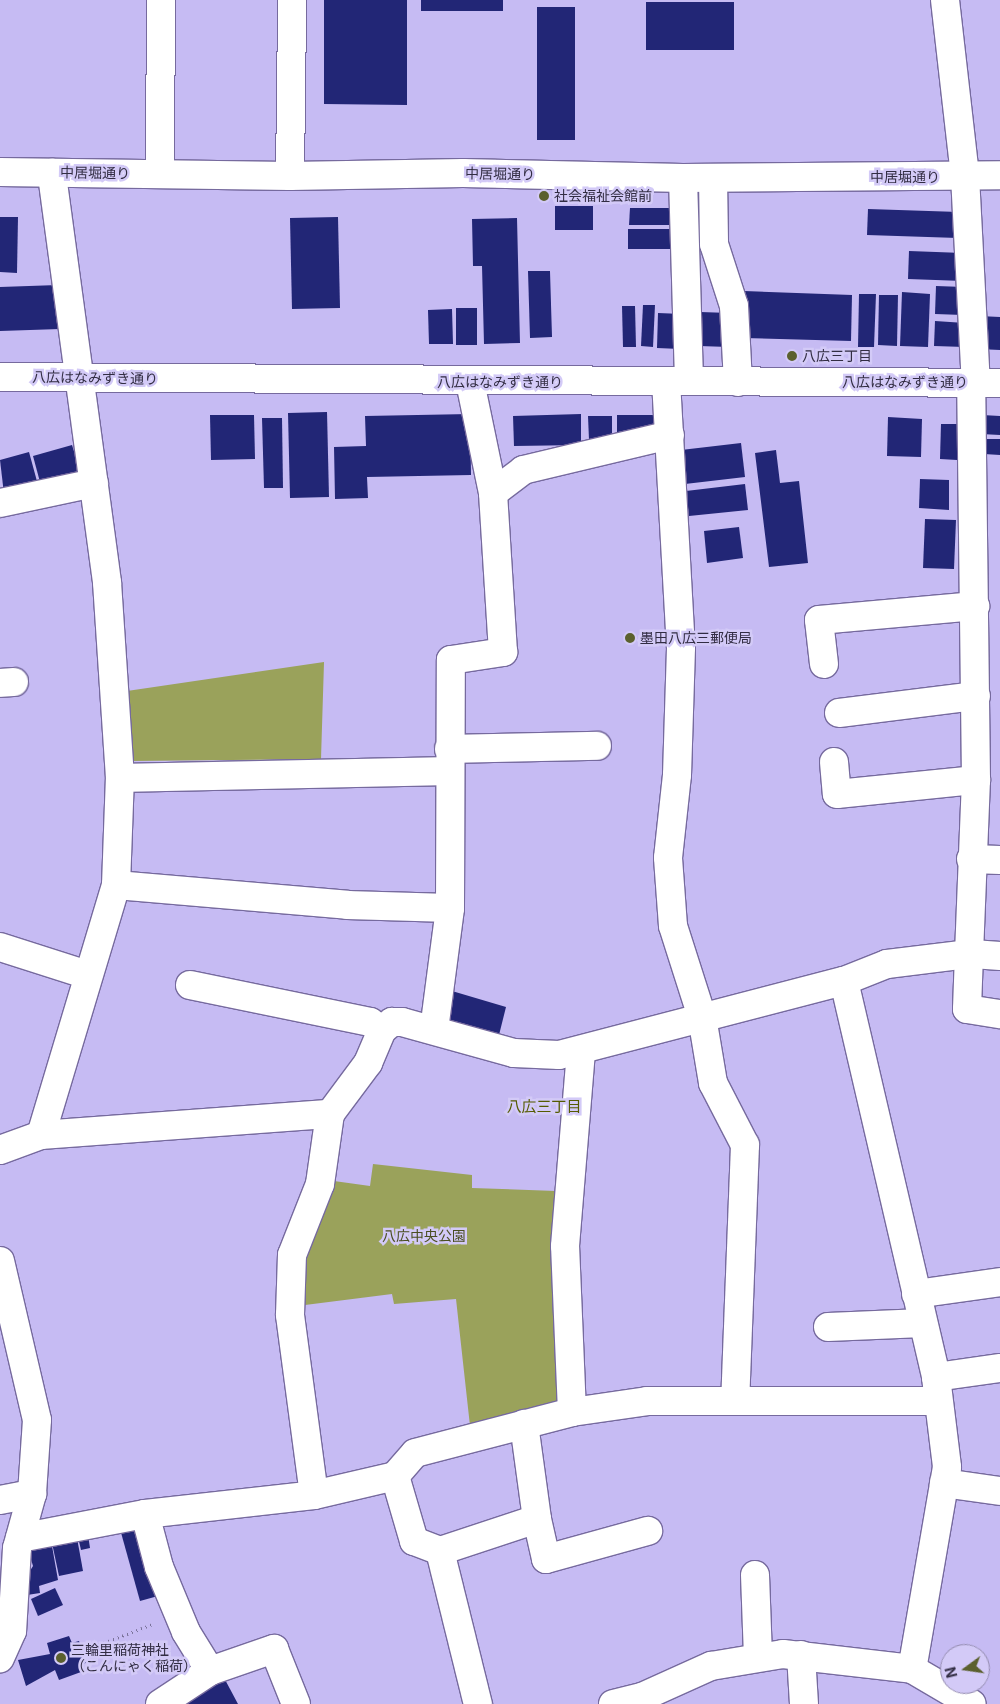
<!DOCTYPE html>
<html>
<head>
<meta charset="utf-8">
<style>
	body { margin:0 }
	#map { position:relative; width:1000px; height:1704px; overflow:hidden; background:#c6bbf3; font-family:Inter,"Noto Sans JP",sans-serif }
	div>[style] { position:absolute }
	.green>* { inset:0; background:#9aa25b }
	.building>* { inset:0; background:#222676 }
	.path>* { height:3px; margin-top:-1.5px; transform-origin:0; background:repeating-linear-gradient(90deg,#7a7299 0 1px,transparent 0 5px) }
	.roads { filter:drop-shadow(1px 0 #766a9e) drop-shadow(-1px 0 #766a9e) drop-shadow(0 1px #766a9e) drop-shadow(0 -1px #766a9e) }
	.minor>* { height:28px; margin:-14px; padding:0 14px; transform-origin:14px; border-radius:14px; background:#fff }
	.dots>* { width:14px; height:14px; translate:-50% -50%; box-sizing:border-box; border:2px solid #d3caf7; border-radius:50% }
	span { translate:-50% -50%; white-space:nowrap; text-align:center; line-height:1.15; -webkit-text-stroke:5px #d3caf7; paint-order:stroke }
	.street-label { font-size:14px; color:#322d43 }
	.poi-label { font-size:14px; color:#322d43 }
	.left { translate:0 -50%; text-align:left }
	.park-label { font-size:14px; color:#4a4e22 }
	.neighbourhood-label { font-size:15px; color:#555b02 }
	.north { position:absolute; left:940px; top:1644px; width:50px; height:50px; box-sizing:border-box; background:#d3caf7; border:1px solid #938baf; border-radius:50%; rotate:256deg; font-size:14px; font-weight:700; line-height:20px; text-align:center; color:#322d43 }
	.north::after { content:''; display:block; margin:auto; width:18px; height:22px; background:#5b602e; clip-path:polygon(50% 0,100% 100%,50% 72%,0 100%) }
</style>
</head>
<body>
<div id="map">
	<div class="green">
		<div style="clip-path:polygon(324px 662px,321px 759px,132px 761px,127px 691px)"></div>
		<div style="clip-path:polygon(373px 1164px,472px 1175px,472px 1188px,556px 1191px,553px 1297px,559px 1395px,556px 1405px,470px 1426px,456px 1299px,394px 1304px,392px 1294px,305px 1305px,300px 1258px,334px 1181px,370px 1186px)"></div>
	</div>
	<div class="building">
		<div style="clip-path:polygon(324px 0,407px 0,407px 105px,324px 104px)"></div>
		<div style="clip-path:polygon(421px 0,503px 0,503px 11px,421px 11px)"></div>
		<div style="clip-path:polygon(646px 2px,734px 2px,734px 50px,646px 50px)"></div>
		<div style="clip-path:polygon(537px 7px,575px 7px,575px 140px,537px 140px)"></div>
		<div style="clip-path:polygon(555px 206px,593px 206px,593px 230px,555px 230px)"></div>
		<div style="clip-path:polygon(630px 208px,675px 208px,676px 225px,629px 225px)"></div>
		<div style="clip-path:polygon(868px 209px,959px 212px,958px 238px,867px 235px)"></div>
		<div style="clip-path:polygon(0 217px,18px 217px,17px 273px,0 272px)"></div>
		<div style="clip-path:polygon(338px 217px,340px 308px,292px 309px,290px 218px)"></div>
		<div style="clip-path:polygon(517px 218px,520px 343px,484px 344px,482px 266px,473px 266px,472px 219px)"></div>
		<div style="clip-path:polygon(628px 229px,674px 229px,674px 249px,628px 249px)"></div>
		<div style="clip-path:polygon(909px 251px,963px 253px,963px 281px,908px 279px)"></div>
		<div style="clip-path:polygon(528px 271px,550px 271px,552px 337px,530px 338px)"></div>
		<div style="clip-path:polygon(58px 285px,60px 329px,0 331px,0 287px)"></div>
		<div style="clip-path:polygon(936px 286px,964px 287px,963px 315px,935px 314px)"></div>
		<div style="clip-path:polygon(744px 291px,852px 295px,851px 341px,743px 338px)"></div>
		<div style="clip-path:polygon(902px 292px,930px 294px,928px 347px,900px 346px)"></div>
		<div style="clip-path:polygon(859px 294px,876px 294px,874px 347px,858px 347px)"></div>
		<div style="clip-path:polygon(879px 295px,898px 295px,897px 346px,878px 345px)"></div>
		<div style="clip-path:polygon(643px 305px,655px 305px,653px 347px,641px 346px)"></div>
		<div style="clip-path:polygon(622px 306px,635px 306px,636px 347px,623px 347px)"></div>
		<div style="clip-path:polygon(456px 308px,477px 308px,477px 345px,456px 345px)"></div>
		<div style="clip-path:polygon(452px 309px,453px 344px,429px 344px,428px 310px)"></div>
		<div style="clip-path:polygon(700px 312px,730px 313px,729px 347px,699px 346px)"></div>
		<div style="clip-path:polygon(658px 313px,682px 314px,680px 349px,657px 348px)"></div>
		<div style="clip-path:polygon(979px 316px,1000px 317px,1000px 350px,978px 349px)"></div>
		<div style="clip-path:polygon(935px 321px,965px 323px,965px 347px,934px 346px)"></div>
		<div style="clip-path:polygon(327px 412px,329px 497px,290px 498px,288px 413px)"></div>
		<div style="clip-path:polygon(470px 414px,471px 475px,367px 477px,368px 498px,335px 499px,334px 447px,366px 446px,365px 416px)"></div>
		<div style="clip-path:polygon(581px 414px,581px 445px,514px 446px,513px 416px)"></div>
		<div style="clip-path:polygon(210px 415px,254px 415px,255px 459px,211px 460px)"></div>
		<div style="clip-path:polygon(617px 415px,659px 415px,659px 431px,617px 432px)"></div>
		<div style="clip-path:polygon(982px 415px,1000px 416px,1000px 435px,981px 434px)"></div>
		<div style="clip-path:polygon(588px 416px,612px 416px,612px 440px,589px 440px)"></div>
		<div style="clip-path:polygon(888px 417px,922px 419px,921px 457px,887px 456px)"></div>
		<div style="clip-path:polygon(262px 418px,282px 418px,283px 488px,264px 488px)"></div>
		<div style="clip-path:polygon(941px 424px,958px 424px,957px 460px,940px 459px)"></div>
		<div style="clip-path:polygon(984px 439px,1000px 439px,1000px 455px,984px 454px)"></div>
		<div style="clip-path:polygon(741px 443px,745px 477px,685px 484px,681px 450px)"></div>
		<div style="clip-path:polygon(72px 445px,80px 471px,40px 482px,33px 456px)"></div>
		<div style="clip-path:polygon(776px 450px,780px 483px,799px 481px,808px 563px,769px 567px,755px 453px)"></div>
		<div style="clip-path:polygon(29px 452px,38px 485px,4px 494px,0 460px)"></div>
		<div style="clip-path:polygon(920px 479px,949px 480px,949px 510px,919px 508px)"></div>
		<div style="clip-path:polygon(745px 484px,748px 510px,689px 516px,686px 491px)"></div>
		<div style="clip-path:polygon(925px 519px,956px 520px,954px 569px,923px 568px)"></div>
		<div style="clip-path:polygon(739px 527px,743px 558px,707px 563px,704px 531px)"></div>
		<div style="clip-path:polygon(452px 991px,506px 1007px,499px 1035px,444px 1019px)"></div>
		<div style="clip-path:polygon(138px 1524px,158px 1596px,140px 1601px,120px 1529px)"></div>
		<div style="clip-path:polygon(88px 1535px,90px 1548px,81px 1550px,78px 1537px)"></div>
		<div style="clip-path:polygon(77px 1538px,83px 1571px,59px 1576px,52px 1543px)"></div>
		<div style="clip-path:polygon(45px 1541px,52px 1546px,58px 1580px,39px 1586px,40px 1593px,27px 1595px,28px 1574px,33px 1566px,30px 1556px,34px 1542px)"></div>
		<div style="clip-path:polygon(55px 1588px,63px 1605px,38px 1616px,31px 1599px)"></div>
		<div style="clip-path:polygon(69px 1636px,72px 1643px,79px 1641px,86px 1663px,79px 1665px,81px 1672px,59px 1680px,55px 1670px,26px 1686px,18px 1660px,50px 1654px,47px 1643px)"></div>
		<div style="clip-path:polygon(222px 1674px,238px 1704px,167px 1704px)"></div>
	</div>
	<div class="path">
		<div style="left:85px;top:1650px;width:73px;rotate:-20.9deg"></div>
	</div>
	<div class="roads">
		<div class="minor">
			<div style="left:945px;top:0;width:177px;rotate:83.5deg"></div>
			<div style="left:965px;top:176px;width:207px;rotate:87deg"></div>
			<div style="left:0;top:172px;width:290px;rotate:0.8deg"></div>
			<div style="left:290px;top:176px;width:173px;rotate:-1deg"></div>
			<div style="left:463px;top:173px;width:220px;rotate:1.3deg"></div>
			<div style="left:683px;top:178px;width:317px;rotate:-0.5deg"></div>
			<div style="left:160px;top:174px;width:174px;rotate:-89.7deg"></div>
			<div style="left:290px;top:176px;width:176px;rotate:-89.3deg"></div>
			<div style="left:683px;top:178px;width:203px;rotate:88.3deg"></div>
			<div style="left:713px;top:178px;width:66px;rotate:89.1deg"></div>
			<div style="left:714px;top:244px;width:65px;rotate:72.1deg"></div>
			<div style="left:734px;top:306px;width:76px;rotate:87deg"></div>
			<div style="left:0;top:377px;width:1000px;rotate:0.34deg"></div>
			<div style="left:666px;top:381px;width:267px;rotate:86.8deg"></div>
			<div style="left:681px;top:648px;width:127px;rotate:91.8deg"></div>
			<div style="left:677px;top:775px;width:83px;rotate:96.2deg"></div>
			<div style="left:668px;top:858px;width:68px;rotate:85.8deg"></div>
			<div style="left:673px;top:926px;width:96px;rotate:72.3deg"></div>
			<div style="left:702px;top:1017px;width:67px;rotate:80.5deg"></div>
			<div style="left:713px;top:1083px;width:70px;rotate:62.7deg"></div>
			<div style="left:745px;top:1145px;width:255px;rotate:92.2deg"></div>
			<div style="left:493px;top:493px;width:38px;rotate:-37deg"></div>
			<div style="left:523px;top:470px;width:151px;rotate:-13.4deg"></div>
			<div style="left:0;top:503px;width:96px;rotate:-12deg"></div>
			<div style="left:824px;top:664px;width:44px;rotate:-96.5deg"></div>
			<div style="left:819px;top:620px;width:157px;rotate:-5.1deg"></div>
			<div style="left:0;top:683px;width:14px;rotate:-4deg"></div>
			<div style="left:839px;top:713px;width:138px;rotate:-7.1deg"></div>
			<div style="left:449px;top:749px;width:148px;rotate:-1.2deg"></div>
			<div style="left:834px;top:762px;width:32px;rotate:85deg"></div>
			<div style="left:837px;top:794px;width:140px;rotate:-5.8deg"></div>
			<div style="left:120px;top:778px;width:329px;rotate:-1.2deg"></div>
			<div style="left:971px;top:859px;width:29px;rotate:2deg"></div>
			<div style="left:116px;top:885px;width:232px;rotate:4.9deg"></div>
			<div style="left:347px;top:905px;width:103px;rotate:1.7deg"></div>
			<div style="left:0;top:947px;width:92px;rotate:17.7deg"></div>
			<div style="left:1000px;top:956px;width:31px;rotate:-176deg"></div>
			<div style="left:969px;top:954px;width:55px;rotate:92.1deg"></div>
			<div style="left:967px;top:1009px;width:33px;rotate:9deg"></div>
			<div style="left:844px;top:981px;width:407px;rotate:76.9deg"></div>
			<div style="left:936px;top:1377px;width:91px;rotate:83deg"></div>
			<div style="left:947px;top:1467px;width:205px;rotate:99.8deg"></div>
			<div style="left:190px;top:985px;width:184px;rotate:11.6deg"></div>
			<div style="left:370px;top:1022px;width:14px;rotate:34deg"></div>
			<div style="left:434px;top:1030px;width:123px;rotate:-82.5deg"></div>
			<div style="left:450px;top:908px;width:248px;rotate:-89.8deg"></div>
			<div style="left:451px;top:660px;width:53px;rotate:-8.7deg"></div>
			<div style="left:503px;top:652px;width:159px;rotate:-93.6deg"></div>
			<div style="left:493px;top:493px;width:113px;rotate:-101.7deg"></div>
			<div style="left:41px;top:1135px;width:261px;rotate:-73.3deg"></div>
			<div style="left:116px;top:885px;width:107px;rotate:-87.9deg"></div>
			<div style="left:120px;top:778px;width:196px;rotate:-93.8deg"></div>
			<div style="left:107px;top:582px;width:413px;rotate:-97.7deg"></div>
			<div style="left:0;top:1150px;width:44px;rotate:-20.1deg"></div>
			<div style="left:41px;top:1135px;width:290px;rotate:-4.2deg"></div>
			<div style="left:0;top:1261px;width:163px;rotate:76.9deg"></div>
			<div style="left:37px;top:1420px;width:74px;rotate:93.9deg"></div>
			<div style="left:32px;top:1494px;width:56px;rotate:105.5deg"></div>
			<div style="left:17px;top:1548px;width:83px;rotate:93.4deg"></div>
			<div style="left:12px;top:1631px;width:30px;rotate:114deg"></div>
			<div style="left:916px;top:1294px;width:85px;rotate:-8.1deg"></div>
			<div style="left:828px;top:1327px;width:95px;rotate:-2.4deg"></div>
			<div style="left:936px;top:1377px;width:65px;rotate:-8deg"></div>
			<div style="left:572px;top:1412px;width:166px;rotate:-92.4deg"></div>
			<div style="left:565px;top:1246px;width:195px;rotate:-85.3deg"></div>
			<div style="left:395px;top:1476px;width:68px;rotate:73.7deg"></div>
			<div style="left:414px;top:1541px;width:28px;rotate:21deg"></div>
			<div style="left:440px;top:1551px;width:102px;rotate:-18.3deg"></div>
			<div style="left:537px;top:1519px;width:96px;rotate:-97.8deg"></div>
			<div style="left:944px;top:1483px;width:57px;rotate:8.1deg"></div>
			<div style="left:314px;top:1495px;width:182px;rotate:-97.6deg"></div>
			<div style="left:290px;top:1315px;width:60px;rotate:-88.1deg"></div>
			<div style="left:292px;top:1255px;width:76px;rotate:-68.5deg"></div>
			<div style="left:320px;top:1184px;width:71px;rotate:-81.9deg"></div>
			<div style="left:330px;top:1114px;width:64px;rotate:-53.3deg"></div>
			<div style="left:368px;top:1063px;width:36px;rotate:-67deg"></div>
			<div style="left:382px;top:1030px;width:13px;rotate:-39deg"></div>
			<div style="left:392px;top:1022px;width:10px"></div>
			<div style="left:402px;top:1022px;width:116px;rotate:15.5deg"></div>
			<div style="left:514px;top:1053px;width:45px;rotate:2.5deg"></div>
			<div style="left:559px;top:1055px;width:294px;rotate:-14.6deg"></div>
			<div style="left:844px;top:981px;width:46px;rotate:-21.6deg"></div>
			<div style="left:887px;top:964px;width:83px;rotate:-7deg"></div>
			<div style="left:969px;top:954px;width:174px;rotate:-87.7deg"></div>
			<div style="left:976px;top:780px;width:398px;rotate:-90.7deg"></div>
			<div style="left:0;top:1500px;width:33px;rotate:-11deg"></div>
			<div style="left:145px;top:1514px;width:55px;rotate:75.2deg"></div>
			<div style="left:159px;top:1567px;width:70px;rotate:67.4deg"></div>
			<div style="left:186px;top:1632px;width:46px;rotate:58.4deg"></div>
			<div style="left:210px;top:1671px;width:68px;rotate:-19deg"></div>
			<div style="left:274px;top:1649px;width:59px;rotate:68.2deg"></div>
			<div style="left:537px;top:1519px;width:41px;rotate:77.3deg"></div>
			<div style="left:546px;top:1559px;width:106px;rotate:-15.4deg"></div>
			<div style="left:20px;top:1538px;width:127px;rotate:-10.9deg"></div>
			<div style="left:145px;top:1514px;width:170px;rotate:-6.4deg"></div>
			<div style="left:314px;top:1495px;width:83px;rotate:-13.2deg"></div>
			<div style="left:395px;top:1476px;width:30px;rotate:-49deg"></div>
			<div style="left:415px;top:1453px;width:162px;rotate:-14.6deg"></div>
			<div style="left:572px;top:1412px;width:76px;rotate:-8.3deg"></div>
			<div style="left:647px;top:1401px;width:290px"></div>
			<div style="left:440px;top:1551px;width:158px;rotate:76.1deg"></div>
			<div style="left:755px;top:1575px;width:81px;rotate:87.9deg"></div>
			<div style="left:801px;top:1655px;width:49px;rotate:86.5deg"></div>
			<div style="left:160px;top:1704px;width:60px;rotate:-33.4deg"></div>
			<div style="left:613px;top:1704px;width:30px;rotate:-14deg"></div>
			<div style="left:642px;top:1697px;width:76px;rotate:-24.2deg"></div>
			<div style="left:711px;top:1666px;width:73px;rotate:-9.5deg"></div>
			<div style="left:783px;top:1654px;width:130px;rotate:6.6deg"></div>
			<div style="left:912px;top:1669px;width:69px;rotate:30.3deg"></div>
		</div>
	</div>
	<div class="dots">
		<div style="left:544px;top:196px;background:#5b602e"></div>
		<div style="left:792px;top:356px;background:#5b602e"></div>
		<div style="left:630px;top:638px;background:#5b602e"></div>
		<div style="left:61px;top:1658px;background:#5b602e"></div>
	</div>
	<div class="street-label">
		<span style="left:95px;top:173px;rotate:1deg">中居堀通り</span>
		<span style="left:500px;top:174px;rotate:1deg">中居堀通り</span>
		<span style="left:905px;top:177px">中居堀通り</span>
		<span style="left:95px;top:378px;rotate:1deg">八広はなみずき通り</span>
		<span style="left:500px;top:382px">八広はなみずき通り</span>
		<span style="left:905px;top:382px">八広はなみずき通り</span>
	</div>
	<div class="poi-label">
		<span class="left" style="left:554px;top:196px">社会福祉会館前</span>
		<span class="left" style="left:802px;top:356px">八広三丁目</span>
		<span class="left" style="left:640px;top:638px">墨田八広三郵便局</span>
		<span class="left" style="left:71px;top:1658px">三輪里稲荷神社<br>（こんにゃく稲荷）</span>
	</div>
	<div class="park-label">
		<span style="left:424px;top:1236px">八広中央公園</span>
	</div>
	<div class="neighbourhood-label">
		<span style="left:544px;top:1107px">八広三丁目</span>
	</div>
	<div class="north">N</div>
</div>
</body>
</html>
